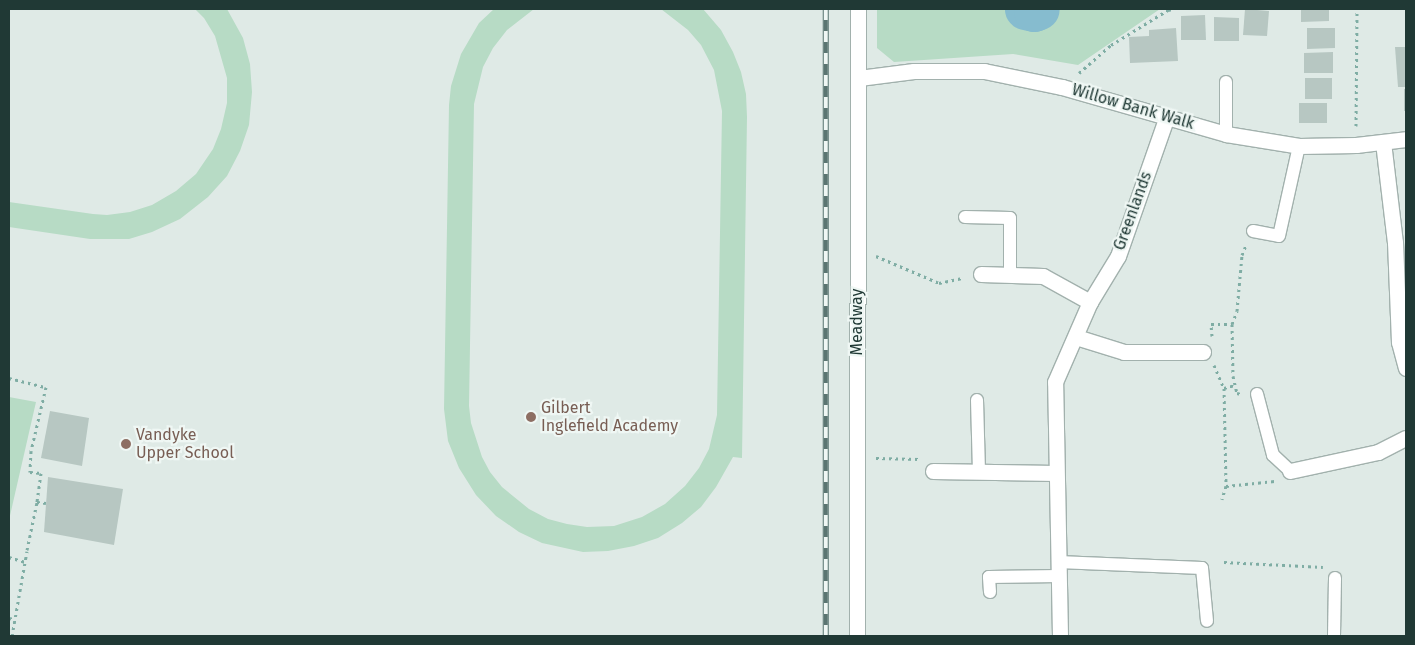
<!DOCTYPE html>
<html>
<head>
<meta charset="utf-8">
<style>
	body { margin:0 }
	#map { position:relative; width:1415px; height:645px; overflow:hidden; background:#dfeae6; font-family:"Fira Sans",sans-serif }
	div>[style] { position:absolute }
	.green>* { inset:0; background:#b7dbc5 }
	.river>* { height:41px; margin:-20.5px; padding:0 20.5px; transform-origin:20.5px; border-radius:20.5px; background:#86bccf }
	.building>* { inset:0; background:#b7c7c2 }
	.path>* { height:3px; margin-top:-1.5px; transform-origin:0; background:repeating-linear-gradient(90deg,#7fada4 0 2.5px,transparent 0 6.5px) }
	.roads { filter:drop-shadow(1px 0 #a2b1ad) drop-shadow(-1px 0 #a2b1ad) drop-shadow(0 1px #a2b1ad) drop-shadow(0 -1px #a2b1ad) }
	.lane>* { height:12px; margin:-6px; padding:0 6px; transform-origin:6px; border-radius:6px; background:#fff }
	.street>* { height:15px; margin:-7.5px; padding:0 7.5px; transform-origin:7.5px; border-radius:7.5px; background:#fff }
	.secondary>* { height:15px; margin:-7.5px; padding:0 7.5px; transform-origin:7.5px; border-radius:7.5px; background:#fff }
	.rail>* { height:5.5px; margin-top:-2.75px; transform-origin:0; background:repeating-linear-gradient(90deg,#eff7f4 0 11px,#5a7571 0 22px); box-sizing:border-box; border-block:1px solid #5a7571 }
	.dots>* { width:14px; height:14px; translate:-50% -50%; box-sizing:border-box; border:2px solid #eff7f4; border-radius:50% }
	span { translate:-50% -50%; white-space:nowrap; text-align:center; line-height:1.15; -webkit-text-stroke:4.5px #eff7f4; paint-order:stroke }
	.street-label { font-size:16px; color:#203935 }
	.education-label { font-size:16px; color:#785e54 }
	.left { translate:0 -50%; text-align:left }
	.frame { position:absolute; inset:0; border:10px solid #203935; pointer-events:none }
</style>
</head>
<body>
<div id="map">
	<div class="green">
		<div style="clip-path:polygon(195px 9px,227px 9px,243px 38px,250px 64px,252px 92px,249px 125px,240px 151px,227px 176px,208px 197px,180px 219px,152px 232px,129px 239px,90px 239px,9px 227px,9px 202px,93px 214px,107px 215px,130px 212px,152px 205px,176px 191px,196px 174px,213px 149px,221px 129px,227px 103px,227px 78px,215px 36px,204px 18px)"></div>
		<div style="clip-path:polygon(494px 9px,534px 9px,507px 30px,493px 48px,483px 67px,474px 104px,469px 406px,471px 423px,482px 457px,490px 472px,502px 487px,529px 509px,548px 519px,567px 524px,587px 527px,614px 526px,642px 517px,665px 504px,685px 486px,699px 468px,709px 449px,717px 415px,722px 111px,714px 70px,701px 45px,688px 30px,661px 9px,703px 9px,721px 30px,733px 52px,741px 72px,746px 94px,747px 117px,742px 458px,733px 457px,716px 487px,701px 507px,682px 523px,658px 538px,634px 546px,608px 551px,583px 552px,542px 543px,519px 532px,496px 516px,476px 495px,459px 468px,448px 441px,444px 409px,449px 105px,451px 86px,461px 54px,479px 23px)"></div>
		<div style="clip-path:polygon(877px 9px,1021px 9px,1034px 12px,1042px 9px,1160px 9px,1078px 65px,1013px 54px,894px 62px,877px 48px)"></div>
		<div style="clip-path:polygon(9px 397px,36px 402px,9px 520px)"></div>
	</div>
	<div class="river">
		<div style="left:1025px;top:9px;width:9px;rotate:13deg"></div>
		<div style="left:1034px;top:11px;width:5px;rotate:-22deg"></div>
	</div>
	<div class="building">
		<div style="clip-path:polygon(1245px 9px,1269px 11px,1267px 36px,1243px 35px)"></div>
		<div style="clip-path:polygon(1301px 9px,1329px 9px,1329px 21px,1301px 22px)"></div>
		<div style="clip-path:polygon(1205px 15px,1206px 40px,1181px 40px,1181px 16px)"></div>
		<div style="clip-path:polygon(1214px 17px,1239px 18px,1239px 41px,1214px 41px)"></div>
		<div style="clip-path:polygon(1176px 28px,1178px 61px,1130px 63px,1129px 37px,1149px 36px,1149px 30px)"></div>
		<div style="clip-path:polygon(1307px 28px,1335px 28px,1335px 48px,1307px 49px)"></div>
		<div style="clip-path:polygon(1395px 47px,1406px 47px,1406px 87px,1398px 87px)"></div>
		<div style="clip-path:polygon(1333px 52px,1333px 73px,1304px 73px,1304px 53px)"></div>
		<div style="clip-path:polygon(1305px 78px,1332px 78px,1332px 99px,1305px 99px)"></div>
		<div style="clip-path:polygon(1404px 89px,1406px 89px,1406px 111px,1404px 111px)"></div>
		<div style="clip-path:polygon(1299px 103px,1327px 103px,1327px 123px,1299px 123px)"></div>
		<div style="clip-path:polygon(50px 411px,89px 418px,82px 466px,41px 458px)"></div>
		<div style="clip-path:polygon(48px 477px,123px 489px,114px 545px,44px 532px)"></div>
	</div>
	<div class="path">
		<div style="left:1079px;top:73px;width:43px;rotate:-41.2deg"></div>
		<div style="left:1111px;top:45px;width:67px;rotate:-31.6deg"></div>
		<div style="left:1168px;top:10px;width:5px;rotate:-11deg"></div>
		<div style="left:1356px;top:126px;width:117px;rotate:-89.5deg"></div>
		<div style="left:876px;top:256px;width:69px;rotate:23.2deg"></div>
		<div style="left:939px;top:283px;width:25px;rotate:-12deg"></div>
		<div style="left:1232px;top:324px;width:52px;rotate:88.9deg"></div>
		<div style="left:1233px;top:376px;width:17px;rotate:77deg"></div>
		<div style="left:1237px;top:393px;width:4px;rotate:14deg"></div>
		<div style="left:1212px;top:336px;width:12px;rotate:-95deg"></div>
		<div style="left:1211px;top:324px;width:21px"></div>
		<div style="left:1232px;top:324px;width:14px;rotate:-69deg"></div>
		<div style="left:1237px;top:311px;width:56px;rotate:-84.9deg"></div>
		<div style="left:1242px;top:255px;width:11px;rotate:-68deg"></div>
		<div style="left:1214px;top:365px;width:25px;rotate:67deg"></div>
		<div style="left:1224px;top:388px;width:98px;rotate:88.8deg"></div>
		<div style="left:1226px;top:486px;width:14px;rotate:107deg"></div>
		<div style="left:9px;top:378px;width:38px;rotate:14deg"></div>
		<div style="left:46px;top:387px;width:66px;rotate:103.2deg"></div>
		<div style="left:31px;top:451px;width:21px;rotate:93deg"></div>
		<div style="left:30px;top:472px;width:11px;rotate:5deg"></div>
		<div style="left:41px;top:473px;width:29px;rotate:98deg"></div>
		<div style="left:1224px;top:388px;width:11px;rotate:-15deg"></div>
		<div style="left:876px;top:458px;width:43px;rotate:1.3deg"></div>
		<div style="left:1226px;top:486px;width:49px;rotate:-5.8deg"></div>
		<div style="left:27px;top:550px;width:49px;rotate:-78.2deg"></div>
		<div style="left:37px;top:502px;width:9px;rotate:6deg"></div>
		<div style="left:9px;top:557px;width:17px;rotate:17deg"></div>
		<div style="left:1224px;top:562px;width:99px;rotate:2.9deg"></div>
		<div style="left:9px;top:618px;width:6px;rotate:9deg"></div>
		<div style="left:12px;top:636px;width:86px;rotate:-80deg"></div>
	</div>
	<div class="roads">
		<div class="lane">
			<div style="left:1226px;top:134px;width:52px;rotate:-90deg"></div>
			<div style="left:965px;top:217px;width:45px;rotate:1.3deg"></div>
			<div style="left:1010px;top:218px;width:56px;rotate:90deg"></div>
			<div style="left:1253px;top:231px;width:26px;rotate:11deg"></div>
			<div style="left:1279px;top:236px;width:92px;rotate:-77.5deg"></div>
			<div style="left:1257px;top:394px;width:63px;rotate:75.3deg"></div>
			<div style="left:1273px;top:455px;width:23px;rotate:43deg"></div>
			<div style="left:977px;top:400px;width:72px;rotate:88.4deg"></div>
			<div style="left:1058px;top:562px;width:144px;rotate:2.4deg"></div>
			<div style="left:1202px;top:568px;width:53px;rotate:84.6deg"></div>
			<div style="left:990px;top:592px;width:15px;rotate:-94deg"></div>
			<div style="left:989px;top:577px;width:70px;rotate:-0.8deg"></div>
			<div style="left:1334px;top:636px;width:58px;rotate:-89deg"></div>
		</div>
		<div class="street">
			<div style="left:859px;top:78px;width:55px;rotate:-7.3deg"></div>
			<div style="left:914px;top:71px;width:70px"></div>
			<div style="left:984px;top:71px;width:80px;rotate:11.6deg"></div>
			<div style="left:1062px;top:87px;width:171px;rotate:16deg"></div>
			<div style="left:1226px;top:134px;width:74px;rotate:9.3deg"></div>
			<div style="left:1299px;top:146px;width:57px;rotate:-1deg"></div>
			<div style="left:1356px;top:145px;width:50px;rotate:-6.8deg"></div>
			<div style="left:1383px;top:142px;width:101px;rotate:83.2deg"></div>
			<div style="left:1395px;top:242px;width:100px;rotate:87.7deg"></div>
			<div style="left:1399px;top:342px;width:27px;rotate:75deg"></div>
			<div style="left:981px;top:274px;width:62px;rotate:1.8deg"></div>
			<div style="left:1043px;top:276px;width:54px;rotate:29deg"></div>
			<div style="left:1076px;top:337px;width:50px;rotate:17.4deg"></div>
			<div style="left:1124px;top:352px;width:79px"></div>
			<div style="left:933px;top:471px;width:123px;rotate:0.9deg"></div>
			<div style="left:1290px;top:471px;width:90px;rotate:-12.2deg"></div>
			<div style="left:1378px;top:452px;width:31px;rotate:-27deg"></div>
			<div style="left:1060px;top:636px;width:254px;rotate:-91.1deg"></div>
			<div style="left:1055px;top:382px;width:87px;rotate:-66.4deg"></div>
			<div style="left:1090px;top:302px;width:54px;rotate:-58.7deg"></div>
			<div style="left:1118px;top:256px;width:148px;rotate:-70.7deg"></div>
		</div>
		<div class="secondary">
			<div style="left:857px;top:636px;width:627px;rotate:-89.91deg"></div>
		</div>
	</div>
	<div class="rail">
		<div style="left:826px;top:9px;width:627px;rotate:90deg"></div>
	</div>
	<div class="dots">
		<div style="left:531px;top:417px;background:#8d6e63"></div>
		<div style="left:126px;top:444px;background:#8d6e63"></div>
	</div>
	<div class="street-label">
		<span style="left:1133px;top:107px;rotate:16deg">Willow Bank Walk</span>
		<span style="left:1133px;top:211px;rotate:-70deg">Greenlands</span>
		<span style="left:857px;top:322px;rotate:-90deg">Meadway</span>
	</div>
	<div class="education-label">
		<span class="left" style="left:541px;top:417px">Gilbert<br>Inglefield Academy</span>
		<span class="left" style="left:136px;top:444px">Vandyke<br>Upper School</span>
	</div>
	<div class="frame"></div>
</div>
</body>
</html>
